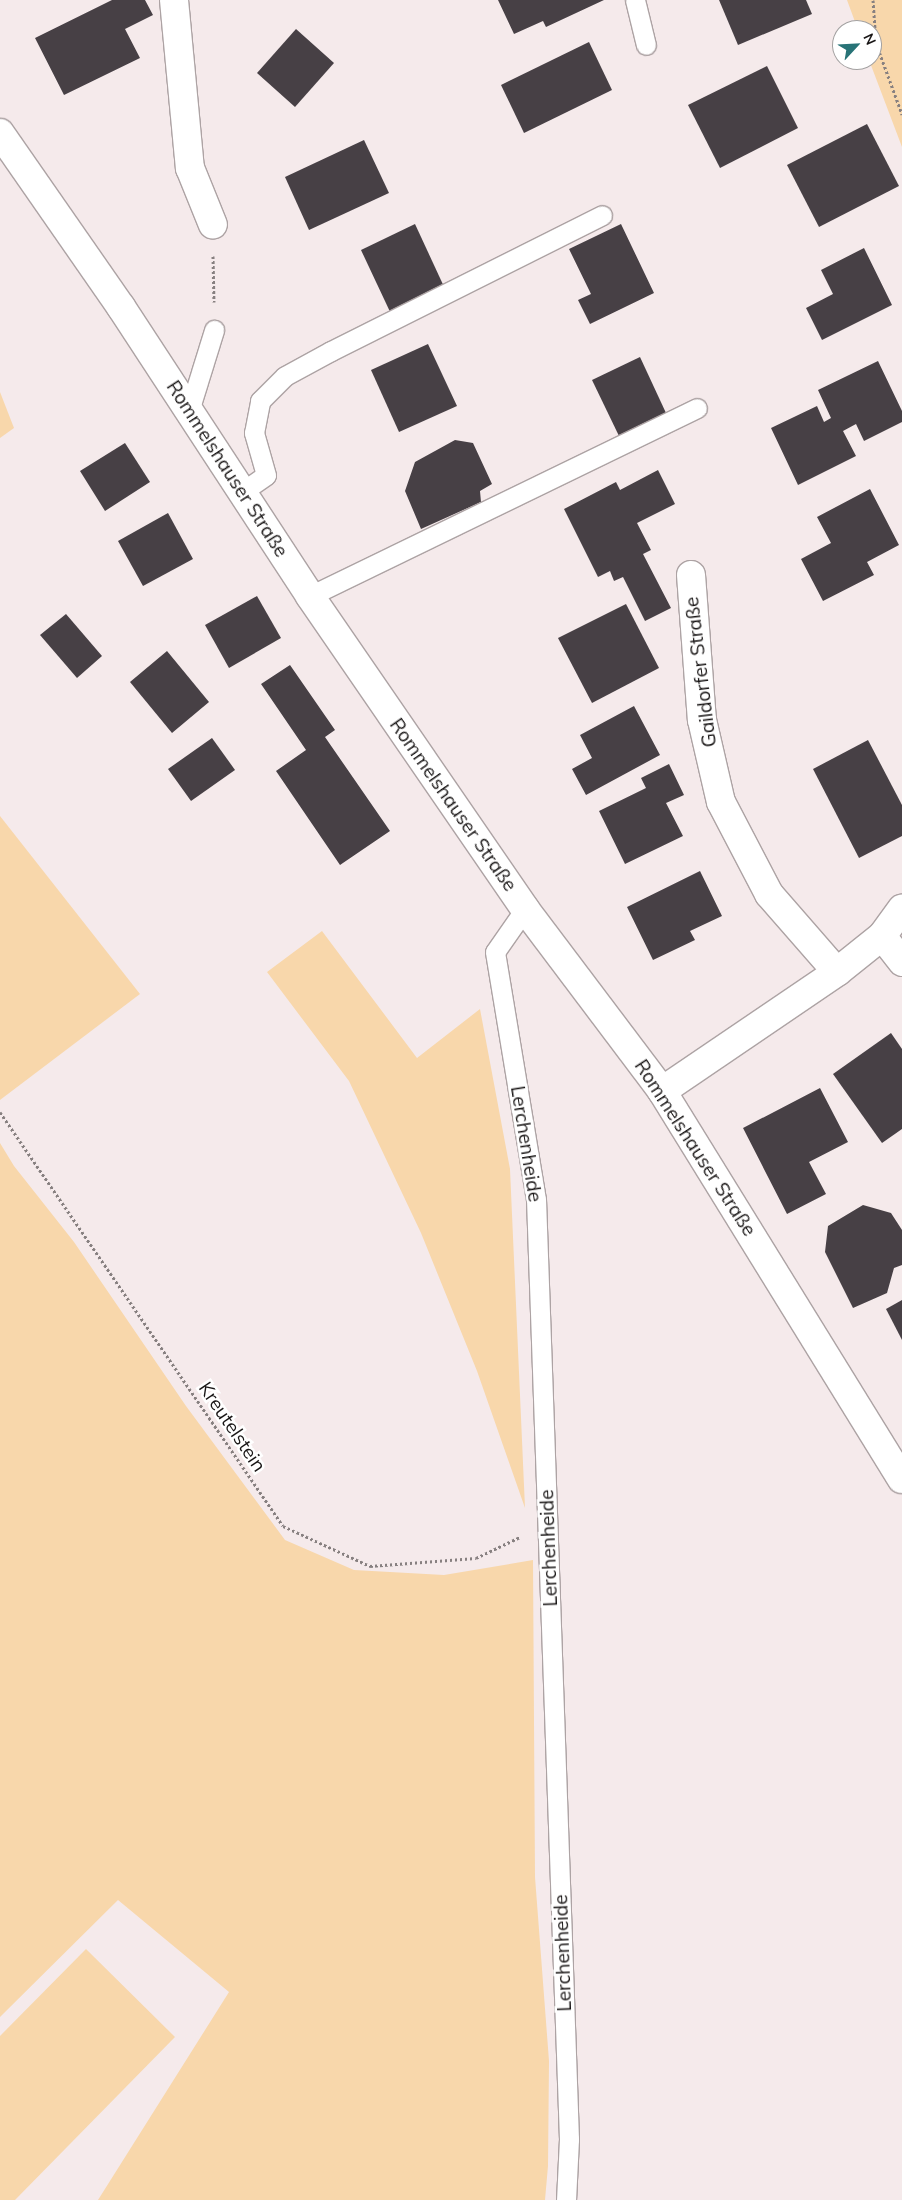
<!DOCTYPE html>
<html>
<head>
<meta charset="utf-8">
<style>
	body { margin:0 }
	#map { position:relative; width:902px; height:2200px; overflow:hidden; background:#f5eaeb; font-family:Mulish,sans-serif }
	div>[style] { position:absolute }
	.green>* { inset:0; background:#f8d7ab }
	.building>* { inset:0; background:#474045 }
	.path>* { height:3px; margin-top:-1.5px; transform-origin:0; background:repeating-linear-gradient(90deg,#878080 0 2.5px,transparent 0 5px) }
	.roads { filter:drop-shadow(1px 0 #ada3a4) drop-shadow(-1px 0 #ada3a4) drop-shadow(0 1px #ada3a4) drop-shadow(0 -1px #ada3a4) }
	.service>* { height:19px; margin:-9.5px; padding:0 9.5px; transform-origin:9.5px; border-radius:9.5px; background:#fff }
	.minor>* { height:28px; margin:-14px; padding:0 14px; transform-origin:14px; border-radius:14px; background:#fff }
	span { translate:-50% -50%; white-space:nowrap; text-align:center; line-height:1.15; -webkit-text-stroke:5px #fff; paint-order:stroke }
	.street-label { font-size:19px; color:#181515 }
	.north { position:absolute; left:832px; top:20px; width:50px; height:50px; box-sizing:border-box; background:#fff; border:1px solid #a3a1a1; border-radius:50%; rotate:65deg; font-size:14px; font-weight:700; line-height:20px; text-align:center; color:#181515 }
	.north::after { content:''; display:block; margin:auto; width:18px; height:22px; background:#287377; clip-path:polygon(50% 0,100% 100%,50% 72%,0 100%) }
</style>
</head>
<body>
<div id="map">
	<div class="green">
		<div style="clip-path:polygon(847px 0,902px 0,902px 147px,869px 60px,872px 60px,872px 30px,858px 30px)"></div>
		<div style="clip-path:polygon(0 392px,14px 428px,0 438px)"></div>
		<div style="clip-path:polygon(0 816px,140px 994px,0 1100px)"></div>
		<div style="clip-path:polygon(322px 931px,417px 1058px,480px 1009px,510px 1169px,525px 1508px,477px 1371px,421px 1233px,349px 1081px,267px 972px)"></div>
		<div style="clip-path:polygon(0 1143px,14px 1166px,74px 1242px,186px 1406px,285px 1540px,354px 1570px,444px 1575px,533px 1560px,535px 1877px,549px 2061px,548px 2166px,545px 2200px,98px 2200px,229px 1992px,118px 1900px,0 2017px)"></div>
		<div style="clip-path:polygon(86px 1949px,175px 2037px,15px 2200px,0 2200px,0 2036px)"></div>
	</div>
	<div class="building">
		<div style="clip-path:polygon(112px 0,145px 0,153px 15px,125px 29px,140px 58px,64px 95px,35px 38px)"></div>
		<div style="clip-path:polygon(498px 0,604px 0,546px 27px,543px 21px,514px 34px)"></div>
		<div style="clip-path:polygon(719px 0,806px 0,812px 14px,738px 45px)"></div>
		<div style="clip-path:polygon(296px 29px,334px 63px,295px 107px,257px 73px)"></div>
		<div style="clip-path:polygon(589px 42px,612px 90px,524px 133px,501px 85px)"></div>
		<div style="clip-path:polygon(767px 66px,798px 128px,720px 168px,688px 105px)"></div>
		<div style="clip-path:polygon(867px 124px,899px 186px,819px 227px,787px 165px)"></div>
		<div style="clip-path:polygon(364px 140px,389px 193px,309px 230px,285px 177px)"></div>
		<div style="clip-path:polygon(415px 224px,446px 291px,392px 316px,361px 250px)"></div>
		<div style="clip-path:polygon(621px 224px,654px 293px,590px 324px,578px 300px,591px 294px,569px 249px)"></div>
		<div style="clip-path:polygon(864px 248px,892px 305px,822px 340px,806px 308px,833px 294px,821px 270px)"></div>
		<div style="clip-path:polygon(428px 344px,457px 406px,399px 432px,371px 370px)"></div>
		<div style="clip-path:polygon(640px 357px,666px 413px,619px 436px,592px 380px)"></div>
		<div style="clip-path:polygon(878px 361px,902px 411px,902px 422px,864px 441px,856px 424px,843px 431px,856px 456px,798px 485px,771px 428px,817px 406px,824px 422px,831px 418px,818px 390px)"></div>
		<div style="clip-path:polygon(455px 440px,473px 443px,492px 484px,480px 491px,481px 502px,421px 529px,405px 491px,415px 462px)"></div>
		<div style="clip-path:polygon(125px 443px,150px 482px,105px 511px,80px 471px)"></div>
		<div style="clip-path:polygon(658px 470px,675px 504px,637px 523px,651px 550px,643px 554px,671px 608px,645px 621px,623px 577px,614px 581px,610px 571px,598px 577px,564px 509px,616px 482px,620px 490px)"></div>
		<div style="clip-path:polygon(870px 489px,899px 545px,867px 562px,874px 575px,823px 601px,801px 559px,831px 543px,817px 517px)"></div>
		<div style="clip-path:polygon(168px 513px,193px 559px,143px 586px,118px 541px)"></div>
		<div style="clip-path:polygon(257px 596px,281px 638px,229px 668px,205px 625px)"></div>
		<div style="clip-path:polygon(626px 604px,659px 668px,592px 703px,558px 638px)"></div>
		<div style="clip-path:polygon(66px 614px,102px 656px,77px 678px,40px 635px)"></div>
		<div style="clip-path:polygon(167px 651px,209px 702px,172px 733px,130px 682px)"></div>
		<div style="clip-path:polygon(290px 665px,335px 730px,325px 737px,390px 831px,340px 865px,276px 771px,306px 750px,261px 684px)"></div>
		<div style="clip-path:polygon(634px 706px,660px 755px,586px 795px,572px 769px,592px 758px,580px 735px)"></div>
		<div style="clip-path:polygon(212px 738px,235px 770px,191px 801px,168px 769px)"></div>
		<div style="clip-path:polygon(868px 740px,902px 805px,902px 836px,859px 858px,813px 769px)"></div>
		<div style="clip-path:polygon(669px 764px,684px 795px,666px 803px,683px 836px,625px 864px,599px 811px,646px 788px,641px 778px)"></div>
		<div style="clip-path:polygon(700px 871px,722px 916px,690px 931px,695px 940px,653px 960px,627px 907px)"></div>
		<div style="clip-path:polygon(891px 1033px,902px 1049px,902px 1129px,882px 1143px,833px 1074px)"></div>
		<div style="clip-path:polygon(820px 1088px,848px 1142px,809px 1162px,826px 1194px,787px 1214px,743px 1128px)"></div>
		<div style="clip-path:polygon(863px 1205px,891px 1213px,902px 1230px,902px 1265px,894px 1268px,887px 1293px,853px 1308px,825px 1252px,828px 1226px)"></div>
		<div style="clip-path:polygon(902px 1300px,902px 1340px,886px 1309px)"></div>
	</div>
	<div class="path">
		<div style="left:873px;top:0;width:43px;rotate:86deg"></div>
		<div style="left:876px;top:43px;width:76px;rotate:69.9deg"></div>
		<div style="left:213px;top:256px;width:46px;rotate:88.8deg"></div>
		<div style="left:0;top:1112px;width:501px;rotate:55.64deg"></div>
		<div style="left:283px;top:1526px;width:96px;rotate:24.7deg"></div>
		<div style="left:370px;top:1566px;width:106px;rotate:-4.3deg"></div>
		<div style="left:476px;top:1558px;width:49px;rotate:-25.5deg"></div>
	</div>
	<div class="roads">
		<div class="service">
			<div style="left:635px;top:0;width:46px;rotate:76.3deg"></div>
			<div style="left:189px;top:411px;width:85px;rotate:-72.8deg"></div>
			<div style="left:242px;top:492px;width:29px;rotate:-35deg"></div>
			<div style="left:266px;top:475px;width:44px;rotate:-105.9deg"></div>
			<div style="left:254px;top:433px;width:33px;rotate:-79deg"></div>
			<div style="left:260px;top:401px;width:35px;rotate:-45deg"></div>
			<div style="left:285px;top:376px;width:52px;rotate:-28.5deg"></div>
			<div style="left:331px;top:351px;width:303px;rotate:-26.6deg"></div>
			<div style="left:310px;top:596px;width:430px;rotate:-25.9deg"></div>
			<div style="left:525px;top:909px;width:52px;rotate:124.9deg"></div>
			<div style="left:495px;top:952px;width:250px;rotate:80.6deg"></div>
			<div style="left:536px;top:1199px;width:941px;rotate:87.99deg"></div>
			<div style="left:569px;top:2139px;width:61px;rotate:92.8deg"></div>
		</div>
		<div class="minor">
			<div style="left:174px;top:0;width:169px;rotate:84.6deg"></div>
			<div style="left:190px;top:168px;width:61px;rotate:68deg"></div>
			<div style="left:0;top:133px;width:212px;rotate:55.2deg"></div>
			<div style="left:121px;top:307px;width:345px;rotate:56.8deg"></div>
			<div style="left:310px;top:596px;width:380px;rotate:55.5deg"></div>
			<div style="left:525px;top:909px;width:228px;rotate:53deg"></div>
			<div style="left:662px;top:1091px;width:456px;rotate:58.3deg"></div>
			<div style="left:691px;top:575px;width:145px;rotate:85.7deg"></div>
			<div style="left:702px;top:720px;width:84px;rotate:77deg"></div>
			<div style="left:721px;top:802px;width:104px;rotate:62.4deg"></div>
			<div style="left:769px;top:894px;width:103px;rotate:48.9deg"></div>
			<div style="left:882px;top:936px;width:33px;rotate:52deg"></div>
			<div style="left:662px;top:1091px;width:212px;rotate:-34.2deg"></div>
			<div style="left:837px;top:972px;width:58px;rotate:-38.7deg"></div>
			<div style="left:882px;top:936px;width:34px;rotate:-54deg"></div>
		</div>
	</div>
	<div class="street-label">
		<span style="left:227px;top:469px;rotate:57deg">Rommelshauser Straße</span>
		<span style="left:701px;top:672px;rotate:-97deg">Gaildorfer Straße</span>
		<span style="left:453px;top:805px;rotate:55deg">Rommelshauser Straße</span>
		<span style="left:526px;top:1144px;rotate:81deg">Lerchenheide</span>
		<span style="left:695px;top:1148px;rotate:57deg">Rommelshauser Straße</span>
		<span style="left:232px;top:1427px;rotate:56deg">Kreutelstein</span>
		<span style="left:549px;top:1548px;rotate:-92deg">Lerchenheide</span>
		<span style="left:563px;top:1953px;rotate:-92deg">Lerchenheide</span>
	</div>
	<div class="north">N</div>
</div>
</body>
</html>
